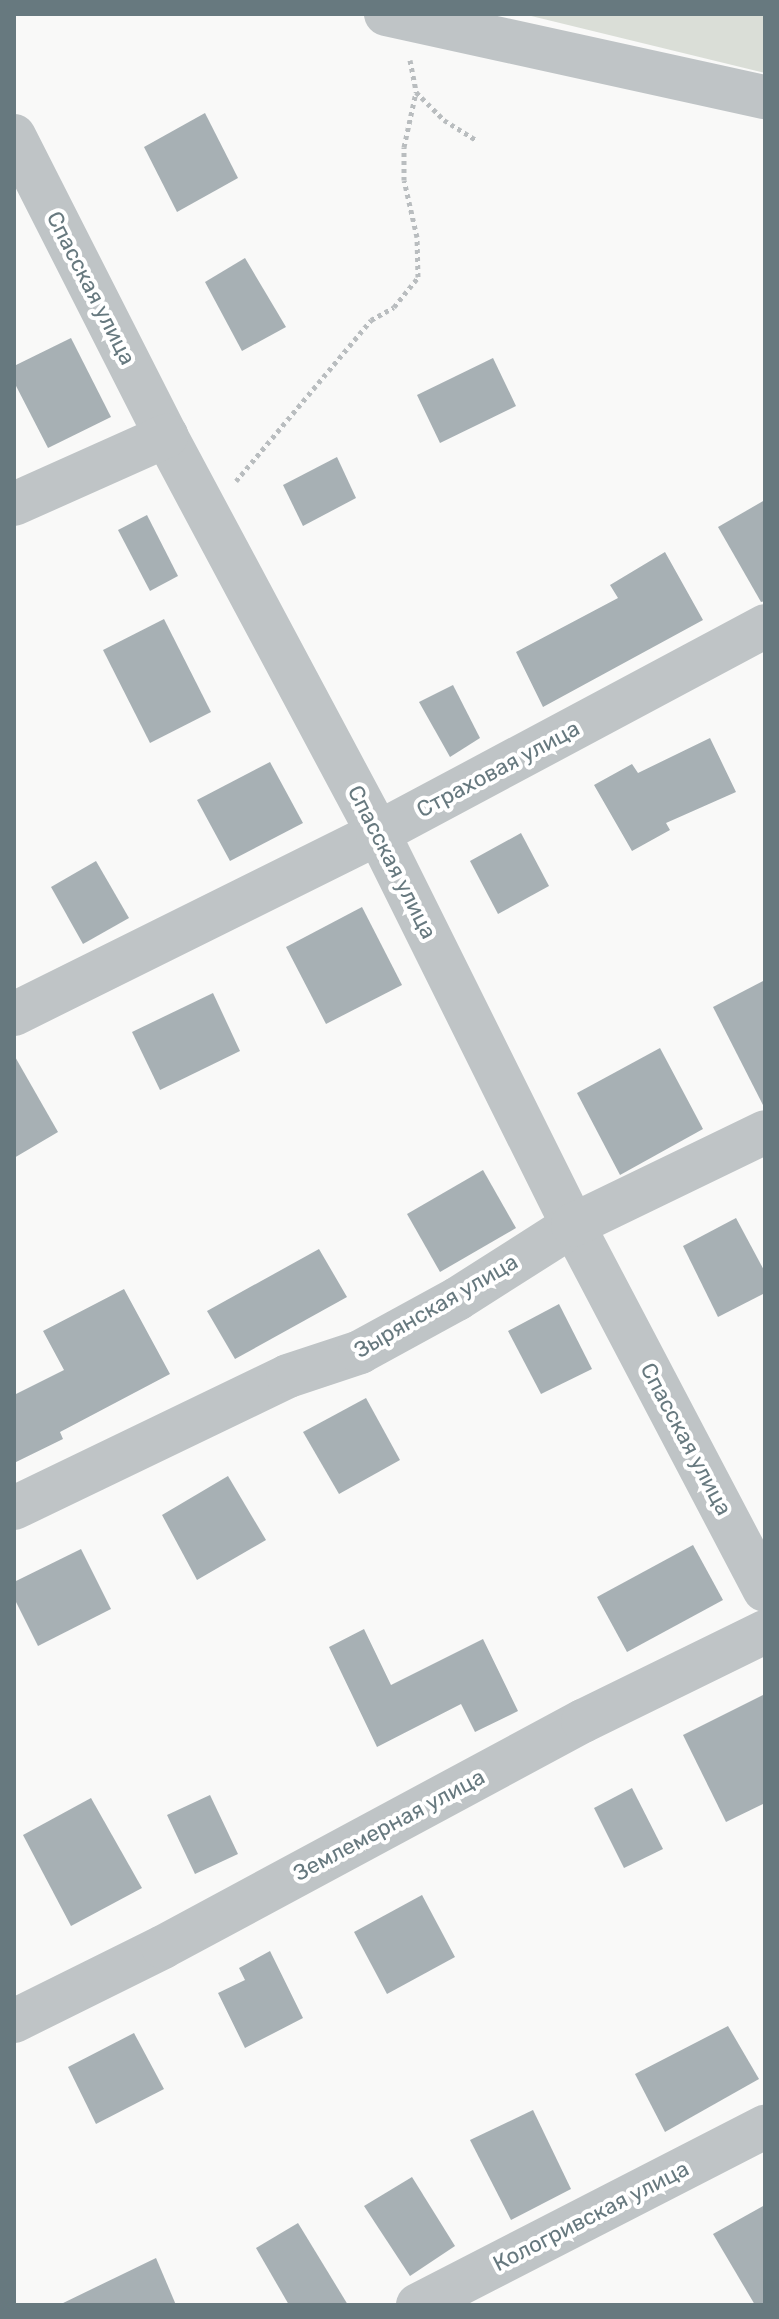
<!DOCTYPE html>
<html>
<head>
<meta charset="utf-8">
<style>
	body { margin:0 }
	#map { position:relative; width:779px; height:2319px; overflow:hidden; background:#f9f9f8; font-family:Rubik,sans-serif }
	div>[style] { position:absolute }
	.green>* { inset:0; background:#daded7 }
	.building>* { inset:0; background:#a7b0b4 }
	.path>* { height:5px; margin-top:-2.5px; transform-origin:0; background:repeating-linear-gradient(90deg,#b9bdbf 0 4px,transparent 0 8px) }
	.minor>* { height:44px; margin:-22px; padding:0 22px; transform-origin:22px; border-radius:22px; background:#bfc4c6 }
	span { translate:-50% -50%; white-space:nowrap; text-align:center; line-height:1.15; -webkit-text-stroke:8px #fff; paint-order:stroke }
	.street-label { font-size:22px; color:#67797f }
	.frame { position:absolute; inset:0; border:16px solid #67797f; pointer-events:none }
</style>
</head>
<body>
<div id="map">
	<div class="green">
		<div style="clip-path:polygon(523px 14px,765px 14px,765px 73px)"></div>
	</div>
	<div class="building">
		<div style="clip-path:polygon(205px 113px,238px 178px,177px 212px,144px 147px)"></div>
		<div style="clip-path:polygon(245px 258px,286px 327px,242px 351px,205px 282px)"></div>
		<div style="clip-path:polygon(71px 338px,111px 417px,48px 448px,14px 382px,14px 366px)"></div>
		<div style="clip-path:polygon(493px 358px,516px 406px,440px 443px,417px 395px)"></div>
		<div style="clip-path:polygon(337px 457px,356px 498px,303px 526px,283px 485px)"></div>
		<div style="clip-path:polygon(765px 500px,765px 601px,761px 602px,718px 527px)"></div>
		<div style="clip-path:polygon(147px 515px,178px 576px,150px 591px,118px 530px)"></div>
		<div style="clip-path:polygon(665px 552px,703px 620px,543px 707px,516px 652px,618px 598px,610px 585px)"></div>
		<div style="clip-path:polygon(164px 619px,211px 712px,150px 743px,103px 650px)"></div>
		<div style="clip-path:polygon(453px 685px,480px 738px,450px 757px,419px 702px)"></div>
		<div style="clip-path:polygon(710px 738px,736px 792px,666px 823px,670px 830px,632px 851px,594px 785px,632px 764px,638px 773px)"></div>
		<div style="clip-path:polygon(270px 762px,303px 823px,230px 861px,197px 800px)"></div>
		<div style="clip-path:polygon(521px 833px,549px 886px,498px 914px,470px 861px)"></div>
		<div style="clip-path:polygon(96px 861px,129px 918px,83px 944px,51px 887px)"></div>
		<div style="clip-path:polygon(362px 907px,402px 985px,326px 1024px,286px 947px)"></div>
		<div style="clip-path:polygon(765px 980px,765px 1107px,764px 1107px,713px 1007px)"></div>
		<div style="clip-path:polygon(213px 993px,240px 1051px,160px 1090px,132px 1032px)"></div>
		<div style="clip-path:polygon(660px 1048px,703px 1129px,620px 1175px,577px 1093px)"></div>
		<div style="clip-path:polygon(14px 1055px,58px 1132px,14px 1158px)"></div>
		<div style="clip-path:polygon(483px 1170px,516px 1228px,440px 1272px,407px 1214px)"></div>
		<div style="clip-path:polygon(736px 1218px,765px 1272px,765px 1293px,718px 1317px,683px 1246px)"></div>
		<div style="clip-path:polygon(319px 1249px,347px 1297px,235px 1359px,207px 1311px)"></div>
		<div style="clip-path:polygon(124px 1289px,170px 1374px,60px 1432px,63px 1439px,14px 1463px,14px 1395px,64px 1370px,43px 1331px)"></div>
		<div style="clip-path:polygon(559px 1304px,592px 1369px,541px 1394px,508px 1331px)"></div>
		<div style="clip-path:polygon(366px 1398px,400px 1460px,339px 1494px,303px 1432px)"></div>
		<div style="clip-path:polygon(228px 1476px,266px 1540px,197px 1580px,162px 1515px)"></div>
		<div style="clip-path:polygon(693px 1545px,723px 1600px,627px 1652px,597px 1597px)"></div>
		<div style="clip-path:polygon(81px 1549px,111px 1609px,38px 1646px,14px 1598px,14px 1582px)"></div>
		<div style="clip-path:polygon(364px 1629px,391px 1685px,483px 1639px,518px 1711px,475px 1732px,461px 1704px,377px 1747px,329px 1647px)"></div>
		<div style="clip-path:polygon(765px 1694px,765px 1803px,726px 1822px,683px 1735px)"></div>
		<div style="clip-path:polygon(632px 1788px,663px 1849px,624px 1868px,594px 1808px)"></div>
		<div style="clip-path:polygon(210px 1795px,238px 1854px,195px 1874px,167px 1815px)"></div>
		<div style="clip-path:polygon(91px 1798px,142px 1888px,71px 1926px,23px 1835px)"></div>
		<div style="clip-path:polygon(422px 1895px,455px 1957px,387px 1994px,354px 1932px)"></div>
		<div style="clip-path:polygon(270px 1951px,303px 2018px,245px 2048px,218px 1993px,245px 1980px,239px 1968px)"></div>
		<div style="clip-path:polygon(728px 2026px,759px 2079px,665px 2132px,635px 2074px)"></div>
		<div style="clip-path:polygon(134px 2033px,164px 2089px,96px 2124px,68px 2067px)"></div>
		<div style="clip-path:polygon(533px 2110px,571px 2189px,511px 2220px,470px 2140px)"></div>
		<div style="clip-path:polygon(412px 2177px,455px 2246px,410px 2276px,364px 2206px)"></div>
		<div style="clip-path:polygon(765px 2205px,765px 2305px,755px 2305px,713px 2234px)"></div>
		<div style="clip-path:polygon(298px 2223px,348px 2305px,289px 2305px,256px 2248px)"></div>
		<div style="clip-path:polygon(156px 2258px,176px 2305px,59px 2305px)"></div>
	</div>
	<div class="path">
		<div style="left:410px;top:60px;width:33px;rotate:79deg"></div>
		<div style="left:416px;top:92px;width:40px;rotate:45deg"></div>
		<div style="left:444px;top:120px;width:38px;rotate:32deg"></div>
		<div style="left:236px;top:481px;width:210px;rotate:-50deg"></div>
		<div style="left:371px;top:320px;width:26px;rotate:-29deg"></div>
		<div style="left:394px;top:307px;width:38px;rotate:-51deg"></div>
		<div style="left:418px;top:277px;width:40px;rotate:-91.4deg"></div>
		<div style="left:417px;top:237px;width:58px;rotate:-102.8deg"></div>
		<div style="left:404px;top:180px;width:33px;rotate:-90deg"></div>
		<div style="left:404px;top:147px;width:56px;rotate:-77.7deg"></div>
	</div>
	<div class="minor">
		<div style="left:386px;top:14px;width:388px;rotate:12.4deg"></div>
		<div style="left:14px;top:136px;width:336px;rotate:63.1deg"></div>
		<div style="left:166px;top:436px;width:450px;rotate:61.9deg"></div>
		<div style="left:378px;top:833px;width:438px;rotate:63.6deg"></div>
		<div style="left:573px;top:1225px;width:412px;rotate:62.3deg"></div>
		<div style="left:14px;top:504px;width:167px;rotate:-24.1deg"></div>
		<div style="left:14px;top:1014px;width:407px;rotate:-26.4deg"></div>
		<div style="left:378px;top:833px;width:439px;rotate:-28.1deg"></div>
		<div style="left:14px;top:1508px;width:304px;rotate:-25.7deg"></div>
		<div style="left:288px;top:1376px;width:76px;rotate:-18.4deg"></div>
		<div style="left:360px;top:1352px;width:111px;rotate:-28.7deg"></div>
		<div style="left:457px;top:1299px;width:138px;rotate:-32.5deg"></div>
		<div style="left:573px;top:1225px;width:213px;rotate:-25.8deg"></div>
		<div style="left:14px;top:2021px;width:166px;rotate:-26.4deg"></div>
		<div style="left:163px;top:1947px;width:477px;rotate:-28.3deg"></div>
		<div style="left:583px;top:1721px;width:203px;rotate:-26.1deg"></div>
		<div style="left:418px;top:2305px;width:390px;rotate:-27.2deg"></div>
	</div>
	<div class="street-label">
		<span style="left:91px;top:288px;rotate:63deg">Спасская улица</span>
		<span style="left:498px;top:769px;rotate:-28deg">Страховая улица</span>
		<span style="left:392px;top:862px;rotate:63deg">Спасская улица</span>
		<span style="left:436px;top:1306px;rotate:-30deg">Зырянская улица</span>
		<span style="left:686px;top:1439px;rotate:62deg">Спасская улица</span>
		<span style="left:389px;top:1825px;rotate:-28deg">Землемерная улица</span>
		<span style="left:591px;top:2216px;rotate:-27deg">Кологривская улица</span>
	</div>
	<div class="frame"></div>
</div>
</body>
</html>
